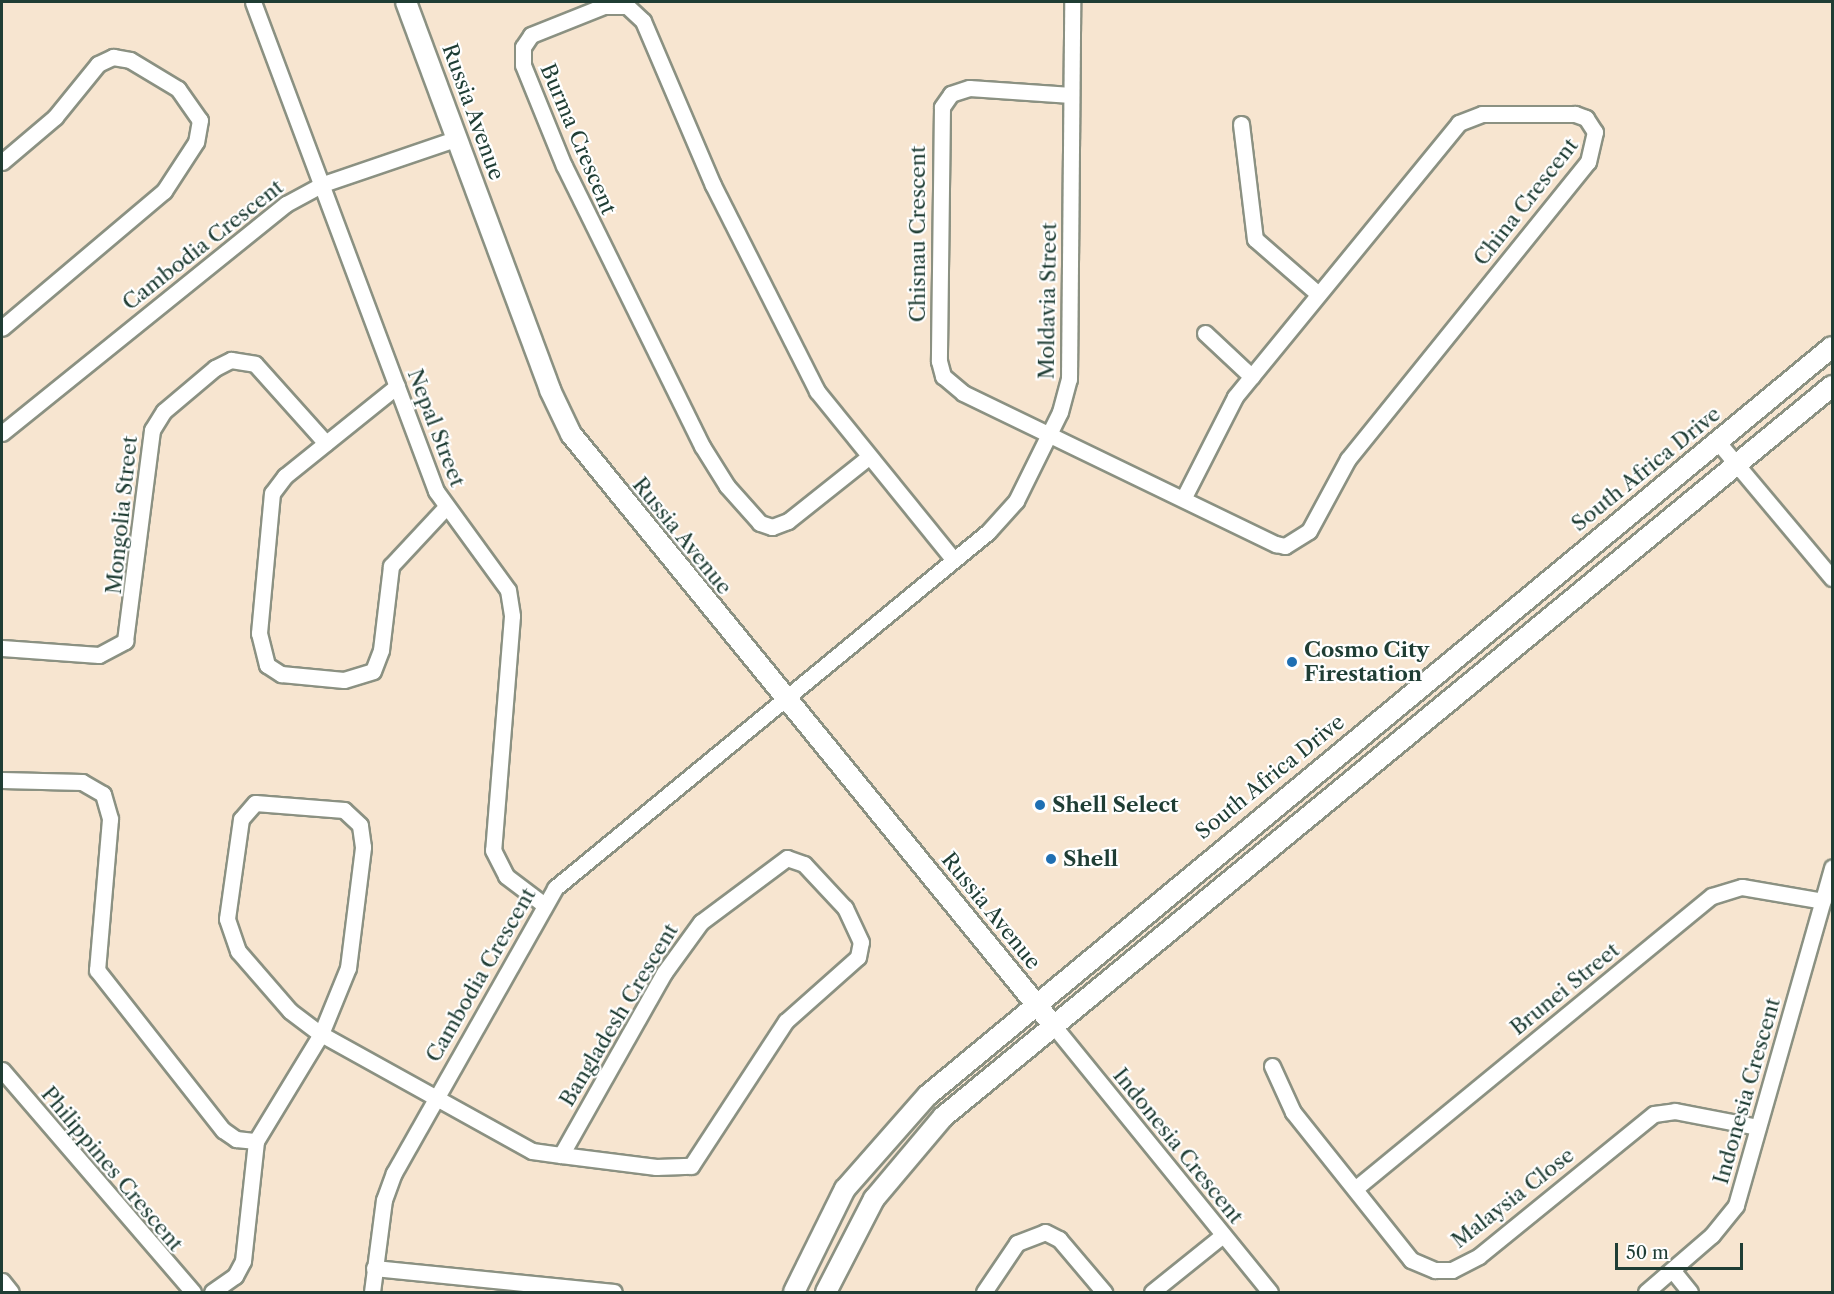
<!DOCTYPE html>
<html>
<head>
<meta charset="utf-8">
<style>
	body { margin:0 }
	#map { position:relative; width:1834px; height:1294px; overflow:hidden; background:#f7e5d0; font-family:"Libre Caslon Text",serif }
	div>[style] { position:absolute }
	.roads { filter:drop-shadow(2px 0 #8b9182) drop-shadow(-2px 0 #8b9182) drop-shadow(0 2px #8b9182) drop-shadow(0 -2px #8b9182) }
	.minor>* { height:15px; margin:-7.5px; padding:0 7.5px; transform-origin:7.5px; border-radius:7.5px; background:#fff }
	.tertiary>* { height:20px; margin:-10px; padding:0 10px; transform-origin:10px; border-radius:10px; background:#fff }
	.dots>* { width:16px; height:16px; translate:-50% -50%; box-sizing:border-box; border:3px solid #fff; border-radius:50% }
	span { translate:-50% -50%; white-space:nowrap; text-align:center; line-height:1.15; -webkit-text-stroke:4.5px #fff; paint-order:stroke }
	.street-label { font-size:21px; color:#1f3d34 }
	.poi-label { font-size:21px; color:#1f3d34; font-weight:700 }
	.left { translate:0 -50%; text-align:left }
	.frame { position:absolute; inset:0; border:3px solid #1f3d34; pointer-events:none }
	.scale { position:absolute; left:1615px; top:1243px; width:128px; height:27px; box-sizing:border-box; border:3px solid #1f3d34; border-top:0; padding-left:8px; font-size:18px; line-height:21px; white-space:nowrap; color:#1f3d34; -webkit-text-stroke:4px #fff; paint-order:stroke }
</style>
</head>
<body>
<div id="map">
	<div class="roads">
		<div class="minor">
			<div style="left:253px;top:2px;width:522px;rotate:69.48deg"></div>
			<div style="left:436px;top:491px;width:122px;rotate:54deg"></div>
			<div style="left:508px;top:590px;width:26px;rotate:81deg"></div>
			<div style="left:512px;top:616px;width:235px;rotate:94.6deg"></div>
			<div style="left:493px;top:850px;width:29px;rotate:63deg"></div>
			<div style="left:506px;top:876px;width:46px;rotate:37.1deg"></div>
			<div style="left:1071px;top:95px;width:102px;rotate:-176.1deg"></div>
			<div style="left:969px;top:88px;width:19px;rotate:162deg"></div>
			<div style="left:951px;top:94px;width:16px;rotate:125deg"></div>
			<div style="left:942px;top:107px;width:254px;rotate:90.7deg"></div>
			<div style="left:939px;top:361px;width:16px;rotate:75deg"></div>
			<div style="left:943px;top:376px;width:26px;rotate:40deg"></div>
			<div style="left:963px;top:393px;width:348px;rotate:25.8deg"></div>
			<div style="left:1276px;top:544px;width:9px;rotate:13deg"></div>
			<div style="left:1285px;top:546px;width:28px;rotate:-32deg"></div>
			<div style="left:1309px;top:531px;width:82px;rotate:-61.6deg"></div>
			<div style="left:1348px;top:459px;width:382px;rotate:-51.1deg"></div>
			<div style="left:1588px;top:162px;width:31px;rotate:-77deg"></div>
			<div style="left:1595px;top:132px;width:17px;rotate:-123deg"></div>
			<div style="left:1586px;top:118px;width:12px;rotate:-160deg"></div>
			<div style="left:1575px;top:114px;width:93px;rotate:180deg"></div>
			<div style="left:1482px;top:114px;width:25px;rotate:159deg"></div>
			<div style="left:1459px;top:123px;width:354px;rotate:129.3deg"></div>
			<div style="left:1235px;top:397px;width:114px;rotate:117deg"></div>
			<div style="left:1241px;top:124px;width:116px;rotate:83.1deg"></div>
			<div style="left:1255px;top:239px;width:84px;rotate:41.1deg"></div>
			<div style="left:2px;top:162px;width:70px;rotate:-40.3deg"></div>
			<div style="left:55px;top:117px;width:68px;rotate:-50.9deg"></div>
			<div style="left:98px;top:64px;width:17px;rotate:-25deg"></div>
			<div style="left:113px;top:57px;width:17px;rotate:10deg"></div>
			<div style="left:130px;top:60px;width:56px;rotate:31.1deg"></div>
			<div style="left:178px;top:89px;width:38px;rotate:55deg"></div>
			<div style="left:200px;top:120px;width:22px;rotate:100deg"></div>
			<div style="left:196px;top:142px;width:59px;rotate:123.1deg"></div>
			<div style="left:164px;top:191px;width:212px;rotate:139.8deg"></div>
			<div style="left:1205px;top:333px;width:64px;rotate:43.1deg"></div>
			<div style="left:397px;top:386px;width:144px;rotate:141.2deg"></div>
			<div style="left:285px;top:476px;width:21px;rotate:127deg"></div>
			<div style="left:272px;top:493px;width:141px;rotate:95.3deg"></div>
			<div style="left:259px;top:633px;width:33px;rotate:76deg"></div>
			<div style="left:267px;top:665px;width:17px;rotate:33deg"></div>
			<div style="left:281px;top:674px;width:63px;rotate:5.4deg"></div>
			<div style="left:344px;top:680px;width:30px;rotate:-17deg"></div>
			<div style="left:373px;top:671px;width:22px;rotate:-69deg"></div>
			<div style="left:381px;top:650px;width:85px;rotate:-83.2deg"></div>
			<div style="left:391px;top:566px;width:79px;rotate:-47deg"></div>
			<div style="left:2px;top:433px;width:365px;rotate:-38.9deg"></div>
			<div style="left:286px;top:204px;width:42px;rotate:-28.4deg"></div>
			<div style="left:323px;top:184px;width:143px;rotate:-18.8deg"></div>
			<div style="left:1717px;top:441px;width:179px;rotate:50deg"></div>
			<div style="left:866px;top:459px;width:100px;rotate:141.5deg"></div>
			<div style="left:788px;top:521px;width:17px;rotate:159deg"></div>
			<div style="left:772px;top:527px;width:13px;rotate:-162deg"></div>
			<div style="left:760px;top:523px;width:50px;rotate:-131.7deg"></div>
			<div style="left:727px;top:486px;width:47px;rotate:-122deg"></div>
			<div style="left:702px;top:446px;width:312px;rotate:-116.2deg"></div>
			<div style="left:564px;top:166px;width:109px;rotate:-112.1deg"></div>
			<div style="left:523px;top:65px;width:18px;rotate:-90deg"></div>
			<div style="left:523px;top:47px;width:14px;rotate:-56deg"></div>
			<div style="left:531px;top:35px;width:79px;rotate:-21.7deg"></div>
			<div style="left:604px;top:6px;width:23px"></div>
			<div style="left:627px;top:6px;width:22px;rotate:43deg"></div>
			<div style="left:643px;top:21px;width:178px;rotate:66.9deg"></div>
			<div style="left:713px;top:185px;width:231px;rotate:63.2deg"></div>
			<div style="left:817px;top:391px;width:216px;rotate:51deg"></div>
			<div style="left:2px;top:648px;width:97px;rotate:4.1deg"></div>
			<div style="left:99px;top:655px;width:30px;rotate:-28deg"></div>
			<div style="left:125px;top:641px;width:213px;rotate:-82.7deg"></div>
			<div style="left:152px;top:430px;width:22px;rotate:-58deg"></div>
			<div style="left:164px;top:411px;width:67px;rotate:-40.1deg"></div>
			<div style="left:215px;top:368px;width:18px;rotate:-27deg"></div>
			<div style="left:231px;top:360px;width:24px;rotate:9deg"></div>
			<div style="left:255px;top:364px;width:106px;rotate:48.1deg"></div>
			<div style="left:2px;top:780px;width:80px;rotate:1.4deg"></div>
			<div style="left:82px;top:782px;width:24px;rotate:30deg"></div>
			<div style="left:103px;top:794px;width:26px;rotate:74deg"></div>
			<div style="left:110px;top:819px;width:152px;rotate:94.9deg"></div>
			<div style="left:97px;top:970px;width:204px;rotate:51.8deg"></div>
			<div style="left:223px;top:1130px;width:16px;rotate:35deg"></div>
			<div style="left:236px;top:1139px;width:20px;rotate:6deg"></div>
			<div style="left:1053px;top:1025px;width:344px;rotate:50.9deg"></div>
			<div style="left:1272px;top:1066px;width:51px;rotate:65.5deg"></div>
			<div style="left:1293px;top:1112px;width:189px;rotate:51.4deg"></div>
			<div style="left:1411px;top:1260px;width:26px;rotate:23deg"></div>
			<div style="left:1435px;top:1270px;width:17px"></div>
			<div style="left:1452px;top:1270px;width:30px;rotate:-27deg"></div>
			<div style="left:1479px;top:1256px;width:225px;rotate:-39.1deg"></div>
			<div style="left:1654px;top:1114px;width:21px;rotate:-8deg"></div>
			<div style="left:1675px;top:1111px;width:84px;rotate:11deg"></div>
			<div style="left:2px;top:1070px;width:293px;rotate:49.3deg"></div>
			<div style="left:1356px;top:1188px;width:460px;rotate:-39.4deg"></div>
			<div style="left:1712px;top:896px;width:31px;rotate:-17deg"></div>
			<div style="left:1742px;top:887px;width:82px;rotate:9.8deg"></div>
			<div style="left:374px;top:1268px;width:241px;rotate:5.7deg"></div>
			<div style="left:1673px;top:1271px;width:27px;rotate:51deg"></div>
			<div style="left:2px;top:1281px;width:14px;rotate:51deg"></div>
			<div style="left:212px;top:1292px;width:28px;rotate:-35deg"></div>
			<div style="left:235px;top:1276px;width:17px;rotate:-62deg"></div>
			<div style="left:243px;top:1261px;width:121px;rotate:-83.8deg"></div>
			<div style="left:256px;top:1141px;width:125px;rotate:-58.7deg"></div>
			<div style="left:321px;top:1034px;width:71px;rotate:-67.8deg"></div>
			<div style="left:348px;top:968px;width:122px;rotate:-82.9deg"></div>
			<div style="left:363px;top:847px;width:22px;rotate:-98deg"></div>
			<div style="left:360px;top:825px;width:22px;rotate:-137deg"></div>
			<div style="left:344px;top:810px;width:89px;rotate:-175.5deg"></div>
			<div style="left:255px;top:803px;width:21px;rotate:131deg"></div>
			<div style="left:241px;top:819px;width:101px;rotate:98deg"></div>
			<div style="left:227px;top:919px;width:34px;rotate:71deg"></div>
			<div style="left:238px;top:951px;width:79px;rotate:49.1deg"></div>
			<div style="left:290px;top:1011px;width:39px;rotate:37deg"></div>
			<div style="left:321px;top:1034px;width:241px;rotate:29deg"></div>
			<div style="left:532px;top:1151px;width:29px;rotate:8deg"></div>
			<div style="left:561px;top:1155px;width:96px;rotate:7.2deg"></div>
			<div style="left:656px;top:1167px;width:35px;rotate:-2deg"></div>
			<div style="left:691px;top:1166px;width:173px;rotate:-56.8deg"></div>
			<div style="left:786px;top:1021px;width:96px;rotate:-41.6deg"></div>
			<div style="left:858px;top:957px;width:15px;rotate:-79deg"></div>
			<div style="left:861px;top:942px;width:38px;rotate:-115deg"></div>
			<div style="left:845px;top:908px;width:60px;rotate:-133deg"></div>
			<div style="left:804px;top:864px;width:18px;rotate:-161deg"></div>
			<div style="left:787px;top:858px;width:107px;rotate:143.3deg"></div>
			<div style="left:701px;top:922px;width:63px;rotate:126deg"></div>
			<div style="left:664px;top:973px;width:209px;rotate:119.5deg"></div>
			<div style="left:372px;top:1292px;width:93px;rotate:-82.6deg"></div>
			<div style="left:384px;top:1200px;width:29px;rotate:-70deg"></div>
			<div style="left:394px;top:1173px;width:327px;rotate:-60.5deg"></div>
			<div style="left:555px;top:888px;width:561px;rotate:-39.43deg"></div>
			<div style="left:988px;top:532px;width:42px;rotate:-47.9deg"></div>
			<div style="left:1016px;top:501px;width:99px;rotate:-63.7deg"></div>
			<div style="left:1060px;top:412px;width:34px;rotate:-75deg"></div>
			<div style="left:1069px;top:379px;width:377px;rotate:-89.5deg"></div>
			<div style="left:984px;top:1292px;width:59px;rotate:-56deg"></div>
			<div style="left:1017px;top:1243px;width:30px;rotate:-21deg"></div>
			<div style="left:1045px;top:1232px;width:16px;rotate:27deg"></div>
			<div style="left:1059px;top:1239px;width:70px;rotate:49.7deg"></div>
			<div style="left:1152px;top:1292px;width:91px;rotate:-38.8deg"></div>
			<div style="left:1646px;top:1292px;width:87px;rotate:-40.8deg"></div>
			<div style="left:1712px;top:1235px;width:38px;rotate:-51deg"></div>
			<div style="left:1736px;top:1205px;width:351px;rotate:-74.1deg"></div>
		</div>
		<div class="tertiary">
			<div style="left:406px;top:2px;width:414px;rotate:69.6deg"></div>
			<div style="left:550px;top:390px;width:49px;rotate:64.5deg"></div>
			<div style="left:571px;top:434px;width:763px;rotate:50.8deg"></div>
			<div style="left:794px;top:1292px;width:115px;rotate:-63.7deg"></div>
			<div style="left:845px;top:1189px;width:125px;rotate:-48.6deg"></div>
			<div style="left:928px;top:1095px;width:1173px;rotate:-39.61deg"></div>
			<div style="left:826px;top:1292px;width:105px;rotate:-62.7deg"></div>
			<div style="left:874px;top:1199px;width:107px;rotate:-49.9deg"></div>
			<div style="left:943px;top:1117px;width:1151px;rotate:-39.43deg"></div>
		</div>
	</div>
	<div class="dots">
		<div style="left:1292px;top:662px;background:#1f6fb2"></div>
		<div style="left:1040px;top:805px;background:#1f6fb2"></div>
		<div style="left:1051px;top:859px;background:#1f6fb2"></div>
	</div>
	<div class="street-label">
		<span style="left:473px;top:112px;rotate:70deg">Russia Avenue</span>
		<span style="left:578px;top:139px;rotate:67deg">Burma Crescent</span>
		<span style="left:1526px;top:202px;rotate:-52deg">China Crescent</span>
		<span style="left:918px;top:234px;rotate:-90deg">Chisnau Crescent</span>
		<span style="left:203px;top:245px;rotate:-38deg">Cambodia Crescent</span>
		<span style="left:1048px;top:301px;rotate:-89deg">Moldavia Street</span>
		<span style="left:436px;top:428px;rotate:69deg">Nepal Street</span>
		<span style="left:1646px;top:469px;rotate:-39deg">South Africa Drive</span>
		<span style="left:122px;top:515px;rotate:-84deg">Mongolia Street</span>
		<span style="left:682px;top:536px;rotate:51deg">Russia Avenue</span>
		<span style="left:1270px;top:777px;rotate:-39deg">South Africa Drive</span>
		<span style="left:991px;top:911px;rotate:51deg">Russia Avenue</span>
		<span style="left:481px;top:975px;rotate:-60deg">Cambodia Crescent</span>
		<span style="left:1565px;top:989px;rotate:-39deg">Brunei Street</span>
		<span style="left:619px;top:1015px;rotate:-59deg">Bangladesh Crescent</span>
		<span style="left:1747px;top:1091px;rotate:-74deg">Indonesia Crescent</span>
		<span style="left:1178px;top:1146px;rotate:51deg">Indonesia Crescent</span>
		<span style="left:112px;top:1169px;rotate:50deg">Philippines Crescent</span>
		<span style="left:1513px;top:1198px;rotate:-38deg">Malaysia Close</span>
	</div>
	<div class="poi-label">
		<span class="left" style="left:1304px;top:662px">Cosmo City<br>Firestation</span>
		<span class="left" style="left:1052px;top:805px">Shell Select</span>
		<span class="left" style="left:1063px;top:859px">Shell</span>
	</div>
	<div class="frame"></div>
	<div class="scale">50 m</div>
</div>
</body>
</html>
